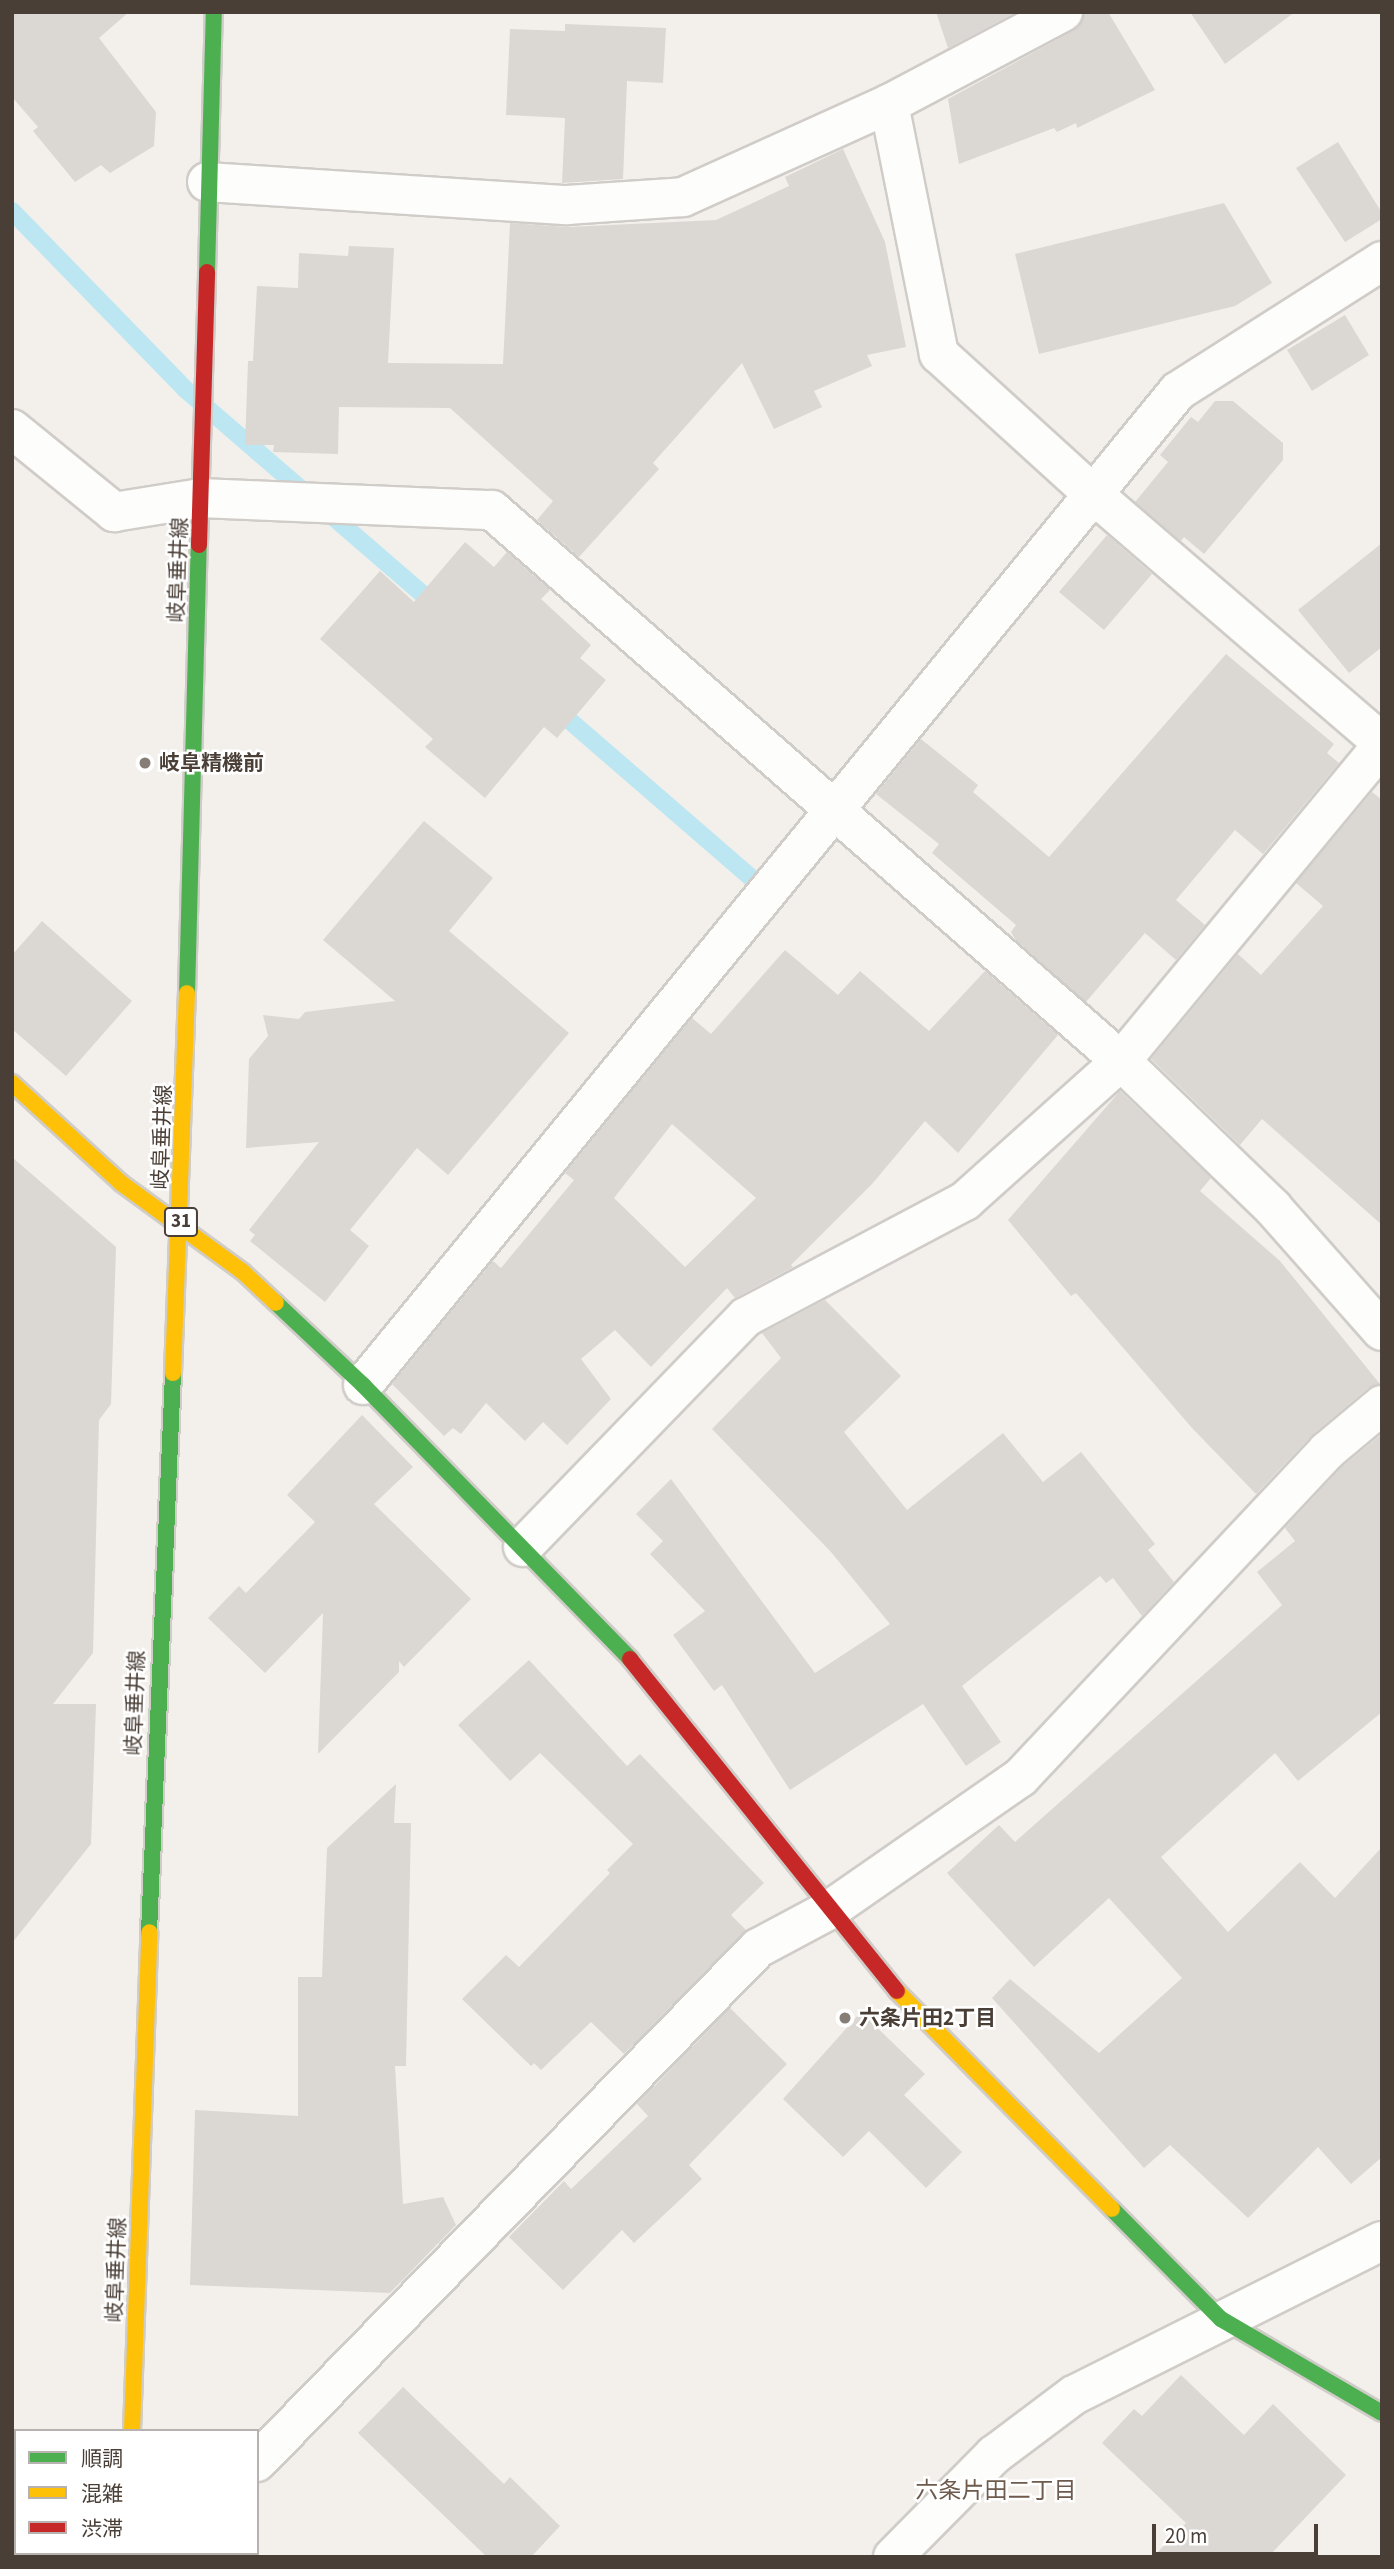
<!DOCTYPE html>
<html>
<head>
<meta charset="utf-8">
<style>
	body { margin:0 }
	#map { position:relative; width:1394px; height:2569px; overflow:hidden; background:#f3f0ec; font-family:"Source Sans 3","Noto Sans JP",sans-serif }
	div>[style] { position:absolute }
	.stream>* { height:18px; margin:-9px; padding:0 9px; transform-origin:9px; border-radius:9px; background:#bbe6f2 }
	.building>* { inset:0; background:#dbd7d3 }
	.roads { filter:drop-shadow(2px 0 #d0ccc8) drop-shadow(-2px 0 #d0ccc8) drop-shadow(0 2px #d0ccc8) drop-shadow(0 -2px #d0ccc8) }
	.street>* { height:38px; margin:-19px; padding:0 19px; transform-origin:19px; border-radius:19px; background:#fdfdfc }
	.fast>* { height:16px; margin:-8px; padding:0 8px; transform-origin:8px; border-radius:8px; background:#4caf50 }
	.slow>* { height:16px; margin:-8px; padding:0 8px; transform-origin:8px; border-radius:8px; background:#ffc107 }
	.jam>* { height:16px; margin:-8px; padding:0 8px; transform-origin:8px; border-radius:8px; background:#c62828 }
	.dots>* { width:19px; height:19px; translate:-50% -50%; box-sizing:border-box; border:4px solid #fff; border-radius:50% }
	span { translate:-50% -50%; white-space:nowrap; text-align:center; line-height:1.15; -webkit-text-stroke:5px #fff; paint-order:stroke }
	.shield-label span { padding:2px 5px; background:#fff; border:2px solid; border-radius:5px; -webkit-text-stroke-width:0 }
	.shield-label { font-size:19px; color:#4a3f37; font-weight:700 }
	.street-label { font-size:21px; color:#4a3f37 }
	.poi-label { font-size:21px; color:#4a3f37; font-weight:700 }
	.left { translate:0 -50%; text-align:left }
	.neighbourhood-label { font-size:23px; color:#6e5b4d }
	.frame { position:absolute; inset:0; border:14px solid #4a3f37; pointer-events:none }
	.legend { position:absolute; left:14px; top:2429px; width:245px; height:126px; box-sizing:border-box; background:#fff; border:2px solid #b7b2af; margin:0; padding:9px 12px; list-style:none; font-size:21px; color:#4a3f37 }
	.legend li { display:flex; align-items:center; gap:14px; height:35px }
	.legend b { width:35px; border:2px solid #b7b2af }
	.scale { position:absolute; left:1152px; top:2524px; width:166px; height:32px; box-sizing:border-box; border:4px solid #4a3f37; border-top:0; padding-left:9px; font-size:21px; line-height:24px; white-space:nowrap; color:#4a3f37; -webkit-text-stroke:5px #fff; paint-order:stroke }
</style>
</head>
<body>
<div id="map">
	<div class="stream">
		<div style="left:12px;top:211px;width:248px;rotate:45.8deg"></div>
		<div style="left:185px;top:389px;width:337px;rotate:40.8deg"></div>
		<div style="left:554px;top:707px;width:270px;rotate:40.9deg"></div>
	</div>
	<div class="building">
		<div style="clip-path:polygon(12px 12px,129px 12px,99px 38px,156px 112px,154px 146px,110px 173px,101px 165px,75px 182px,33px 131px,38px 127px,12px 97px)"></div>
		<div style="clip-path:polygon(936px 12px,1016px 12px,948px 48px)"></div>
		<div style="clip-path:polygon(1085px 12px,1108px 12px,1155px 90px,1077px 128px,1076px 123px,1057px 132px,1054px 128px,959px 164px,948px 99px,1073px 31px)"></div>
		<div style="clip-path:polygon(1190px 12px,1295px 12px,1225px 64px)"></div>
		<div style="clip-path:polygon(565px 24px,666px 28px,663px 83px,627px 81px,623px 179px,562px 183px,565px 118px,506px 115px,510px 29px,565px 31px)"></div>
		<div style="clip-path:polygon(1338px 142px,1382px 213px,1382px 219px,1345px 242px,1296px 168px)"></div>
		<div style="clip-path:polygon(843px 149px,885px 242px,906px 347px,867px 355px,872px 366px,814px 391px,822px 407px,774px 429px,742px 363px,653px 463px,659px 469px,579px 557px,537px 520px,553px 501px,450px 408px,339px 407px,338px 454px,273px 452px,274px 445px,245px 445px,248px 361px,253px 361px,257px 286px,298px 288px,299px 253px,348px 256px,349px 246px,394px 248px,388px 363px,503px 364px,510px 223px,568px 227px,716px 220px,789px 186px,785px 177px)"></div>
		<div style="clip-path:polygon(1224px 203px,1272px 283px,1235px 306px,1039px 354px,1015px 254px)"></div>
		<div style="clip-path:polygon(1345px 315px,1369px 355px,1312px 391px,1287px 350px)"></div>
		<div style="clip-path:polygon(1215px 401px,1233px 401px,1283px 443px,1283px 460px,1204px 554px,1184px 537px,1181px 541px,1135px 502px,1168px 462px,1160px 455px,1191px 417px,1198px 422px)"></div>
		<div style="clip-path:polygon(1107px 535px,1152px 574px,1104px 630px,1059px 592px)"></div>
		<div style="clip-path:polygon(465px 542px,494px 567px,507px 552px,550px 590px,541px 599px,591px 645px,580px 658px,606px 680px,557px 738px,544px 727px,485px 798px,425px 747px,433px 739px,320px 639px,380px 571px,414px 602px)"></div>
		<div style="clip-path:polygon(1382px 543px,1382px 647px,1349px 673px,1298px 610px)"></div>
		<div style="clip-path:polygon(1226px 654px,1334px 744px,1327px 753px,1339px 763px,1263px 854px,1235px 830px,1176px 900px,1205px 925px,1176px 960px,1145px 933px,1086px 1002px,1015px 939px,1011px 932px,1016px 925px,932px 853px,939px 844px,876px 794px,921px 739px,978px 785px,973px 792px,1049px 857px)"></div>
		<div style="clip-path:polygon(1372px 792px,1382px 800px,1382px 1225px,1262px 1119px,1240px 1145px,1151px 1059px,1238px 954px,1261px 975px,1323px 906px,1296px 883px)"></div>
		<div style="clip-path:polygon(424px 821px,493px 878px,449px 931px,569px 1033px,448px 1175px,417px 1148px,350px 1230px,369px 1246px,325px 1302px,250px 1241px,255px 1235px,249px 1230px,319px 1142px,246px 1148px,249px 1059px,268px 1036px,263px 1015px,299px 1019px,305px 1012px,395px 1001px,323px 940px)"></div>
		<div style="clip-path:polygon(42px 921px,132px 1001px,66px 1076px,12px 1029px,12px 955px)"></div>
		<div style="clip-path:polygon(evenodd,785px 950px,838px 995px,860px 971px,929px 1031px,985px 971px,1058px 1035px,958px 1153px,925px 1121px,872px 1184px,791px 1265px,793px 1267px,735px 1298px,727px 1288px,651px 1367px,615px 1330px,581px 1359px,611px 1399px,567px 1445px,543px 1422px,525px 1441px,486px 1403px,461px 1434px,453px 1428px,444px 1436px,392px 1384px,493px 1261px,501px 1268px,574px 1180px,565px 1173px,692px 1018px,711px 1034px,785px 950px,672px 1124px,756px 1198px,685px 1267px,614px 1198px,672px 1124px)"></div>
		<div style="clip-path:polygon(1120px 1091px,1211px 1178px,1200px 1191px,1280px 1261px,1380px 1384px,1368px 1388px,1313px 1434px,1256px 1494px,1192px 1428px,1076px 1293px,1071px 1296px,1008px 1220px)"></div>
		<div style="clip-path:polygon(12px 1157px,116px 1247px,111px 1404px,99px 1420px,93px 1653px,53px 1704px,96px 1704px,91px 1844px,12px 1943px)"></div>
		<div style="clip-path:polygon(825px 1300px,901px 1376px,844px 1432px,907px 1510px,1003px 1433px,1043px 1482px,1081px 1452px,1155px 1544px,1148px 1550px,1174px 1582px,1142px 1616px,1113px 1578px,1106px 1583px,1100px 1576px,962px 1686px,1001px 1742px,966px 1766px,923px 1704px,790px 1790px,722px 1685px,714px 1691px,673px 1635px,705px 1611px,650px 1554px,663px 1541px,636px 1514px,671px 1479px,815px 1673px,890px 1624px,831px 1552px,712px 1429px,781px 1358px,762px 1333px)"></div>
		<div style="clip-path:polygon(362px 1415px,413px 1467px,374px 1504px,471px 1599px,404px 1667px,399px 1661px,399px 1672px,318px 1754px,323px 1613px,265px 1673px,208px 1618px,239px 1586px,246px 1593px,315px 1522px,287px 1495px)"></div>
		<div style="clip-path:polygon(1382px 1434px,1382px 1712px,1298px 1781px,1275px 1753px,1161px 1857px,1228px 1932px,1300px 1862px,1335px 1898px,1382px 1847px,1382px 2157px,1351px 2184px,1318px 2147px,1248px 2218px,1170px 2145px,1144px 2168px,992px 1998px,1010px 1979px,1099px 2053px,1182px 1978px,1109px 1898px,1034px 1967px,947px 1873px,999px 1825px,1015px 1842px,1282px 1605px,1257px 1572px,1295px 1541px,1285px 1528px,1342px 1467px)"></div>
		<div style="clip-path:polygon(529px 1660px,627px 1766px,640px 1754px,764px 1883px,731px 1915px,746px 1930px,624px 2054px,591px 2022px,541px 2070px,534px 2063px,531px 2066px,462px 1999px,506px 1955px,519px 1967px,610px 1873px,607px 1870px,633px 1844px,540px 1753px,510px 1781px,458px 1725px)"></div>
		<div style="clip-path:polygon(396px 1784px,394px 1823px,411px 1823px,406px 2066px,395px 2066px,403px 2204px,443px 2197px,456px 2225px,390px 2293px,190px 2285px,195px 2110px,298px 2116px,298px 1977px,322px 1977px,327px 1848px)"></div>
		<div style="clip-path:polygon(730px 2008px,787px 2064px,689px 2165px,702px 2179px,634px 2243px,622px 2230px,563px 2290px,509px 2237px,564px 2181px,571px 2189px,648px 2116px,637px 2104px)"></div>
		<div style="clip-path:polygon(861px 2012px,925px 2074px,904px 2095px,962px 2152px,926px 2188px,869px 2131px,843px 2157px,783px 2099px)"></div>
		<div style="clip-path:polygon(1181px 2375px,1244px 2435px,1273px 2404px,1346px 2475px,1268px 2557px,1153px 2557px,1186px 2523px,1102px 2443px,1134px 2409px,1142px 2416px)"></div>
		<div style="clip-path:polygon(403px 2387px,504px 2484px,510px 2477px,560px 2526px,531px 2557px,487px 2557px,358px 2433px)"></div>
	</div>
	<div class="roads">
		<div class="street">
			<div style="left:889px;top:104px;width:255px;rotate:78.7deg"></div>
			<div style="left:939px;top:354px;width:208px;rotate:42.3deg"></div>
			<div style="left:1093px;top:494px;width:381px;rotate:40.7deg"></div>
			<div style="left:207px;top:182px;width:361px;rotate:3.7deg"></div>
			<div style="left:567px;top:205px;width:116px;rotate:-3.9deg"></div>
			<div style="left:683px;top:197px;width:226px;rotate:-24.3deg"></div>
			<div style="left:889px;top:104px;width:197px;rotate:-27.9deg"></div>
			<div style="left:12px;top:429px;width:132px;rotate:39.1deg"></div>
			<div style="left:114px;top:512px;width:88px;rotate:-9.1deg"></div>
			<div style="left:201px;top:498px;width:291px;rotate:2.4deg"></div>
			<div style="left:492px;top:510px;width:836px;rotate:41.22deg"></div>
			<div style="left:1121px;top:1061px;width:211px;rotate:44deg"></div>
			<div style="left:1273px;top:1208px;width:164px;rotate:48.5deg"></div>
			<div style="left:363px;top:1385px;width:1285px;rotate:-50.65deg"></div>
			<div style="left:1178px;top:391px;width:242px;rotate:-32.5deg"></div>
			<div style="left:523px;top:1547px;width:320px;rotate:-45.9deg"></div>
			<div style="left:746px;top:1317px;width:248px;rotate:-27.9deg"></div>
			<div style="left:965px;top:1201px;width:210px;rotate:-41.9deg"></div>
			<div style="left:1121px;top:1061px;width:410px;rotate:-50.4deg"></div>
			<div style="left:257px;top:2462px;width:718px;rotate:-45.73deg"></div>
			<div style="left:758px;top:1948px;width:83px;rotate:-28.1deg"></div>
			<div style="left:831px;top:1909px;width:231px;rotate:-34.8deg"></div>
			<div style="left:1021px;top:1777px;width:447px;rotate:-46.8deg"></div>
			<div style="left:1327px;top:1451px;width:72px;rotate:-39.9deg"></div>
			<div style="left:893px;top:2557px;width:144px;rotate:-45.3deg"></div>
			<div style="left:994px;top:2455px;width:100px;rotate:-36.9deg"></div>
			<div style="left:1074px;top:2395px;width:344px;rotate:-26.6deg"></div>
		</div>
		<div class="fast">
			<div style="left:207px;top:272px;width:260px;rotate:-88.5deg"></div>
			<div style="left:187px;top:993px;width:448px;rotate:-88.5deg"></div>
			<div style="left:276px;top:1303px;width:120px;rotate:43.3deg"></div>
			<div style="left:363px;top:1385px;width:383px;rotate:45.7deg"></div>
			<div style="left:149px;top:1932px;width:560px;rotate:-87.54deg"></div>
			<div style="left:1112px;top:2209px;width:155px;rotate:45.3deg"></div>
			<div style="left:1221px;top:2319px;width:186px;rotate:30.3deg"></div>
			<div style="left:127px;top:2553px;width:4px;rotate:90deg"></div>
		</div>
		<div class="slow">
			<div style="left:12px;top:1083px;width:148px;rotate:42.5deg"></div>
			<div style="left:121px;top:1183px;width:151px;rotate:36.1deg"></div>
			<div style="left:243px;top:1272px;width:45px;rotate:43.2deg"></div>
			<div style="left:173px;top:1373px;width:380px;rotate:-87.9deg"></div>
			<div style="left:897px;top:1991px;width:306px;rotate:45.4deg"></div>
			<div style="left:132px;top:2431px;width:499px;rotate:-88deg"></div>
		</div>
		<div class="jam">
			<div style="left:199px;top:545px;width:273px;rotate:-88.3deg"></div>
			<div style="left:630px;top:1659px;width:426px;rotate:51.2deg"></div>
		</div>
	</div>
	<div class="dots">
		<div style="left:145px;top:763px;background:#857d76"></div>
		<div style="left:845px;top:2018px;background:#857d76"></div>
	</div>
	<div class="shield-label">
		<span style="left:181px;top:1222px">31</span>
	</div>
	<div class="street-label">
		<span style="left:178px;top:570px;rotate:-88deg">岐阜垂井線</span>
		<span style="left:162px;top:1137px;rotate:-88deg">岐阜垂井線</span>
		<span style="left:135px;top:1703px;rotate:-88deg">岐阜垂井線</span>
		<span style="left:116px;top:2270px;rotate:-88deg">岐阜垂井線</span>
	</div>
	<div class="poi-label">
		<span class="left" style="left:159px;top:763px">岐阜精機前</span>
		<span class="left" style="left:859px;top:2018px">六条片田2丁目</span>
	</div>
	<div class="neighbourhood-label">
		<span style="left:996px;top:2491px">六条片田二丁目</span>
	</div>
	<div class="frame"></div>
	<ul class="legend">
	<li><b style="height:9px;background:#4caf50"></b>順調</li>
	<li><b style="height:9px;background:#ffc107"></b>混雑</li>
	<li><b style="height:9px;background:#c62828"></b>渋滞</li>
	</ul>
	<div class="scale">20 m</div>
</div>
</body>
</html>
